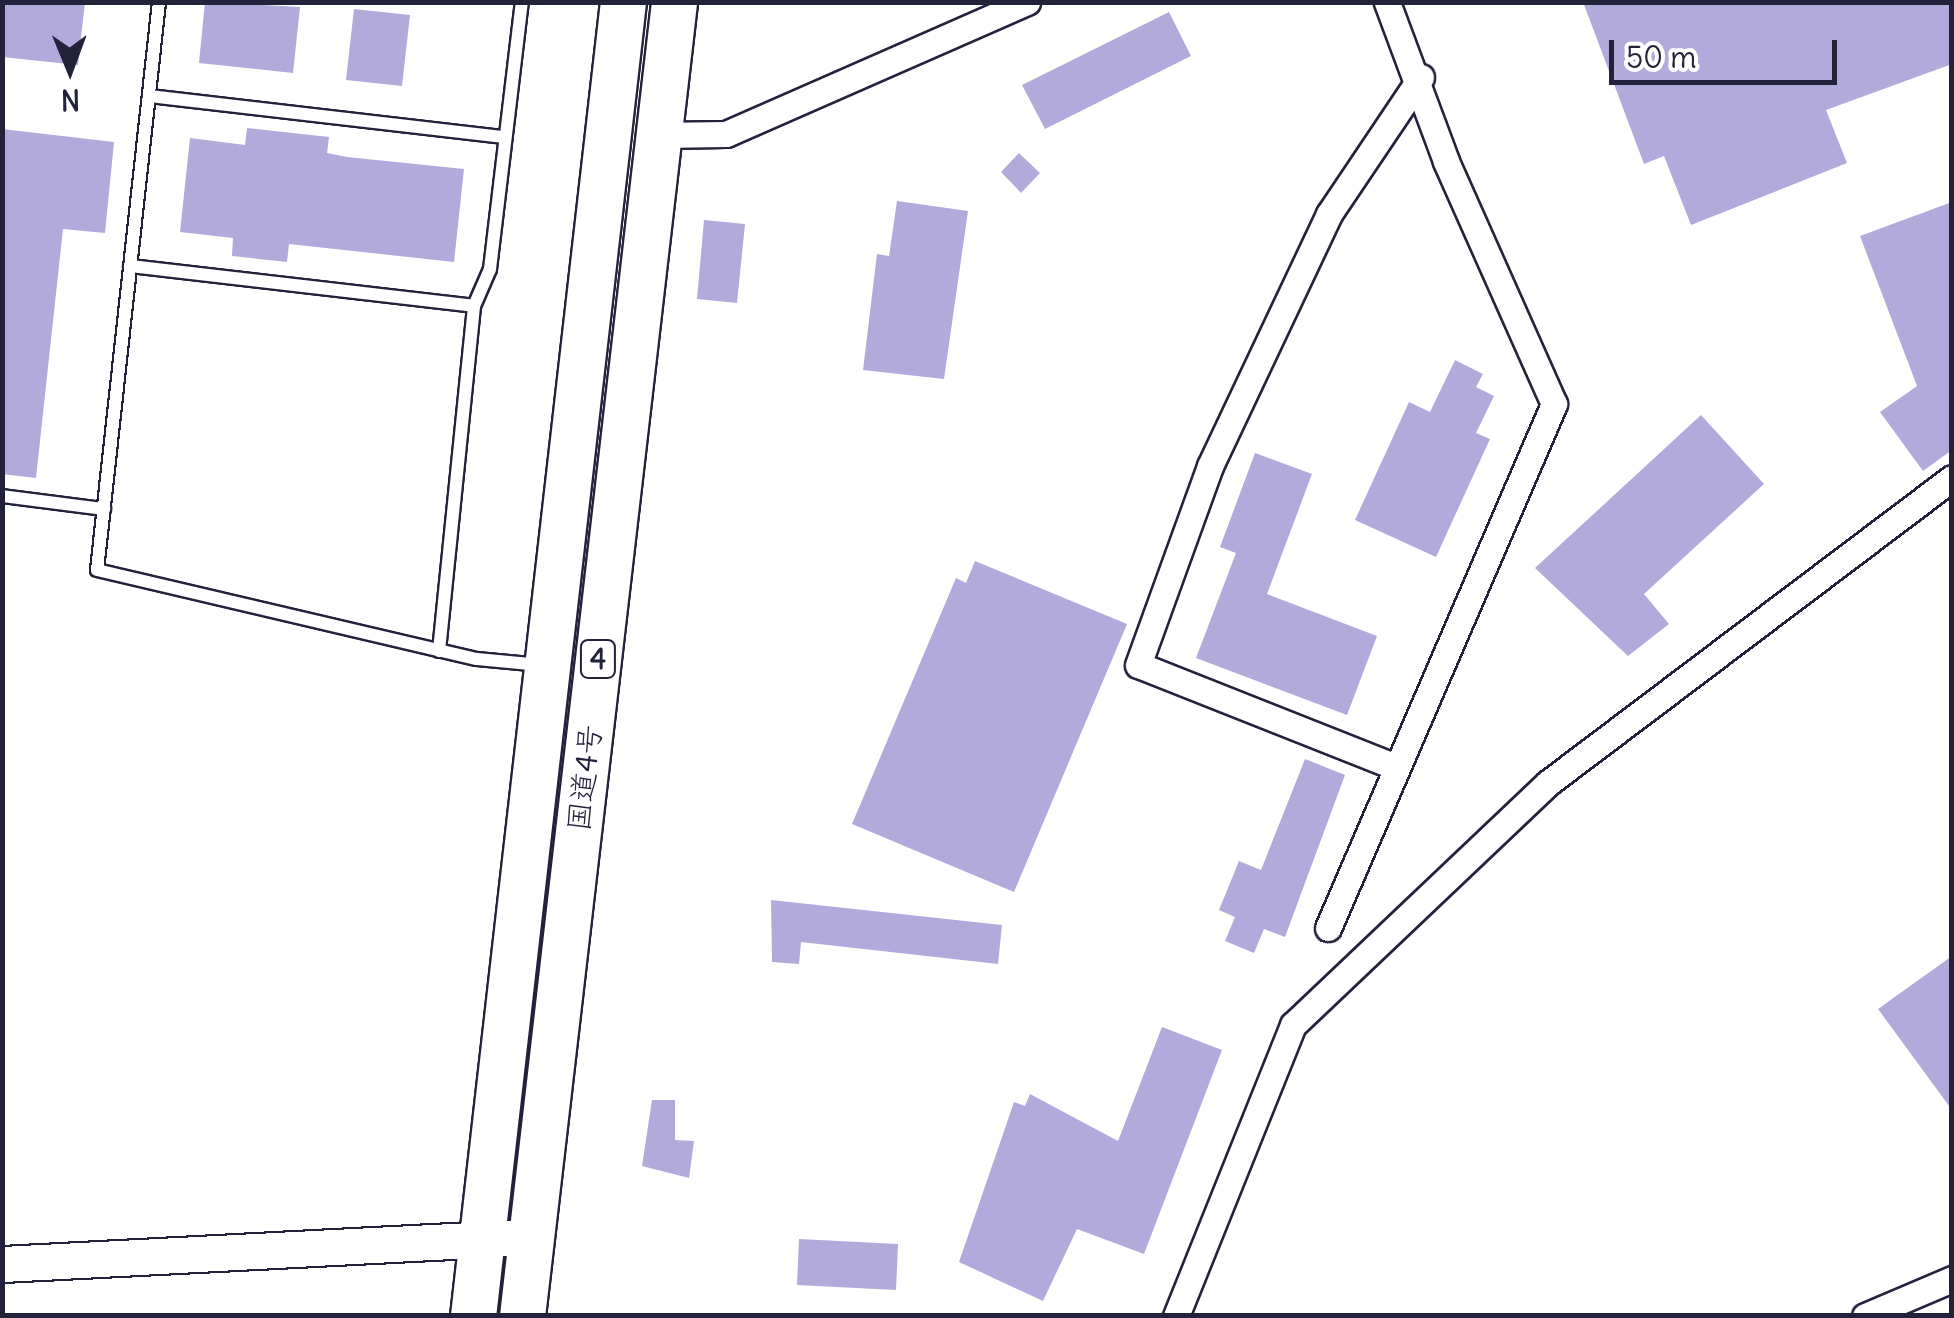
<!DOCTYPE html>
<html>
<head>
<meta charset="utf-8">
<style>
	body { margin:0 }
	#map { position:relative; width:1954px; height:1318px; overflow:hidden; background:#fff; font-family:Delius,"Klee One",sans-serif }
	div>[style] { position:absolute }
	.building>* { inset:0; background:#b2aadb }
	.roads { filter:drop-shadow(2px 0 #22223b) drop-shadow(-2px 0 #22223b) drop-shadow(0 2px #22223b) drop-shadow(0 -2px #22223b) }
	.lane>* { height:12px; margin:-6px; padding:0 6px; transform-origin:6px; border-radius:6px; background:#fff }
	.street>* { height:25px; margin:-12.5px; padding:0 12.5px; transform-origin:12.5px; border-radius:12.5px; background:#fff }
	.secondary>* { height:35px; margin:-17.5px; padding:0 17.5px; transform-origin:17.5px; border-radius:17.5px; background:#fff }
	.highway>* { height:45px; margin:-22.5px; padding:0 22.5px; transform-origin:22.5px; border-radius:22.5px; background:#fff }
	span { translate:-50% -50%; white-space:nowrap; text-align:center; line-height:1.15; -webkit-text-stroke:9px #fff; paint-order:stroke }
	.shield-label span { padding:2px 8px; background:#fff; border:2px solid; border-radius:8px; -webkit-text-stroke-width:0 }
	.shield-label { font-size:28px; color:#22223b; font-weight:700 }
	.street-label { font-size:30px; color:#22223b }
	.frame { position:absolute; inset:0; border:5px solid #22223b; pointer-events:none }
	.north { position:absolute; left:20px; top:20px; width:100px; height:100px; -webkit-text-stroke:8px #fff; paint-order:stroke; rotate:179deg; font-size:28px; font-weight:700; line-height:40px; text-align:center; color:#22223b }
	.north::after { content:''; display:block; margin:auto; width:35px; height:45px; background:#22223b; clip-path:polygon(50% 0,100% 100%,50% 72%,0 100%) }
	.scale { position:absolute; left:1609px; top:40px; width:228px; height:45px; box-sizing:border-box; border:5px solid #22223b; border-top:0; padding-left:12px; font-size:30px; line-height:35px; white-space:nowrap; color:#22223b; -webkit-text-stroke:8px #fff; paint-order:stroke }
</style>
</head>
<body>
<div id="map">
	<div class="building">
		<div style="clip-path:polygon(2px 2px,85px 2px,78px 65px,2px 57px)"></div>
		<div style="clip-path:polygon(205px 2px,300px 7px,293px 73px,199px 63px)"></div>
		<div style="clip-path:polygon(1583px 2px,1952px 2px,1952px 64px,1826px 110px,1847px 163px,1691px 225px,1664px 156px,1644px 164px)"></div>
		<div style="clip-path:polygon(354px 9px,410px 15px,402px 86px,346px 80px)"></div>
		<div style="clip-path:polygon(1169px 12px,1191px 56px,1045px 129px,1022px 85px)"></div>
		<div style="clip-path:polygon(247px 128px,329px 137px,327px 153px,347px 157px,464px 169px,454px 262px,289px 244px,287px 262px,232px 256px,233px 238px,180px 232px,190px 138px,245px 145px)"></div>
		<div style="clip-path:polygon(2px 129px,114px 142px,105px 233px,63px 229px,36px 478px,2px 474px)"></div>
		<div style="clip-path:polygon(1019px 153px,1040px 173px,1021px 193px,1001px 172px)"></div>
		<div style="clip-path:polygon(897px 201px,968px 211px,944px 379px,863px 370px,877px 254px,889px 256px)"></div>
		<div style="clip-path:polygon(1952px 202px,1952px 450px,1923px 471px,1880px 412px,1917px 386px,1860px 236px)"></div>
		<div style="clip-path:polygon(704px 220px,745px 224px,737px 303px,697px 299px)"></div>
		<div style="clip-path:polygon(1455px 360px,1483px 374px,1476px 387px,1494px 396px,1476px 433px,1490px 439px,1436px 557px,1355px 520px,1409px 402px,1430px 412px)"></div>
		<div style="clip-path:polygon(1701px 415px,1764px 484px,1644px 594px,1669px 624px,1628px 656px,1535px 568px)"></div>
		<div style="clip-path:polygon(1255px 453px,1312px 474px,1267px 594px,1377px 636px,1347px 715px,1196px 658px,1236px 553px,1220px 547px)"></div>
		<div style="clip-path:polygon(975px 561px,1127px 624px,1014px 892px,852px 824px,956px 578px,966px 583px)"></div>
		<div style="clip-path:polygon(1305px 759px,1345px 775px,1285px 937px,1264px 929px,1254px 953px,1225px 941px,1235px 917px,1219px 910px,1239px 861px,1261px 870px)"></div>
		<div style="clip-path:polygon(771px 900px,1002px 925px,998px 964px,801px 942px,799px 964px,772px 962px)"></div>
		<div style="clip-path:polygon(1952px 956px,1952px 1110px,1878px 1009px)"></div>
		<div style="clip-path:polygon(1162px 1027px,1222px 1050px,1144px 1254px,1077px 1229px,1043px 1301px,959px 1262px,1014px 1102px,1025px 1106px,1030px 1094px,1118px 1141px)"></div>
		<div style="clip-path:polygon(652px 1100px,675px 1100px,675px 1140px,694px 1141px,689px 1178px,642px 1166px)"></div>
		<div style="clip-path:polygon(799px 1239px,898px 1244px,896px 1290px,797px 1285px)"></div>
	</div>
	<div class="roads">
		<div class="lane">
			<div style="left:159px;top:2px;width:571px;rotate:96.23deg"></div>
			<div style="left:97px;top:570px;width:390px;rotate:13.2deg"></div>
			<div style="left:477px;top:659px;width:64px;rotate:5.4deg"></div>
			<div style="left:149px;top:96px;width:358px;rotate:6.6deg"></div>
			<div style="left:130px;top:266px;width:346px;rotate:6.6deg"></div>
			<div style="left:2px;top:496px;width:103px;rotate:7.3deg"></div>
			<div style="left:439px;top:651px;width:347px;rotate:-84.2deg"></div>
			<div style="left:474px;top:306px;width:40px;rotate:-66.6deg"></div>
			<div style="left:490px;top:269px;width:269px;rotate:-83.2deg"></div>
		</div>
		<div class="street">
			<div style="left:658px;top:135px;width:68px;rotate:-0.8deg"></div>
			<div style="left:726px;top:134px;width:329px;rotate:-23.7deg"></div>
			<div style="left:1396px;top:767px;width:277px;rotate:-158.4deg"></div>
			<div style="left:1138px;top:665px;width:212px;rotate:-70.1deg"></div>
			<div style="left:1210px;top:466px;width:279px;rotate:-64.7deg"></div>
			<div style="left:1329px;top:214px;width:165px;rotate:-56.1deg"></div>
			<div style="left:1328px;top:928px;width:571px;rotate:-66.67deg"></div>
			<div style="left:1554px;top:404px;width:266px;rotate:-114deg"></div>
			<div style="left:1446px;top:161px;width:170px;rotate:-110.4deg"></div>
			<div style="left:1176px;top:1316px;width:314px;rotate:-68.1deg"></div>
			<div style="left:1293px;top:1025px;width:352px;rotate:-43.5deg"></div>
			<div style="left:1548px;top:783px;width:506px;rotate:-37.05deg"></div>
			<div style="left:1865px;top:1316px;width:95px;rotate:-23deg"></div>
		</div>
		<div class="secondary">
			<div style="left:2px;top:1264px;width:529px;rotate:-2.93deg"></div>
		</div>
		<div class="highway">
			<div style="left:473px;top:1316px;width:1323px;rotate:-83.49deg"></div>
			<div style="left:522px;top:1316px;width:1323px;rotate:-83.4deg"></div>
		</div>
	</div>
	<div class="shield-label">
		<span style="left:598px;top:659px">4</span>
	</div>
	<div class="street-label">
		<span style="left:584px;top:778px;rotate:-83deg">国道4号</span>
	</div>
	<div class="frame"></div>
	<div class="north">N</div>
	<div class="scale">50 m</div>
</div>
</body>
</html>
